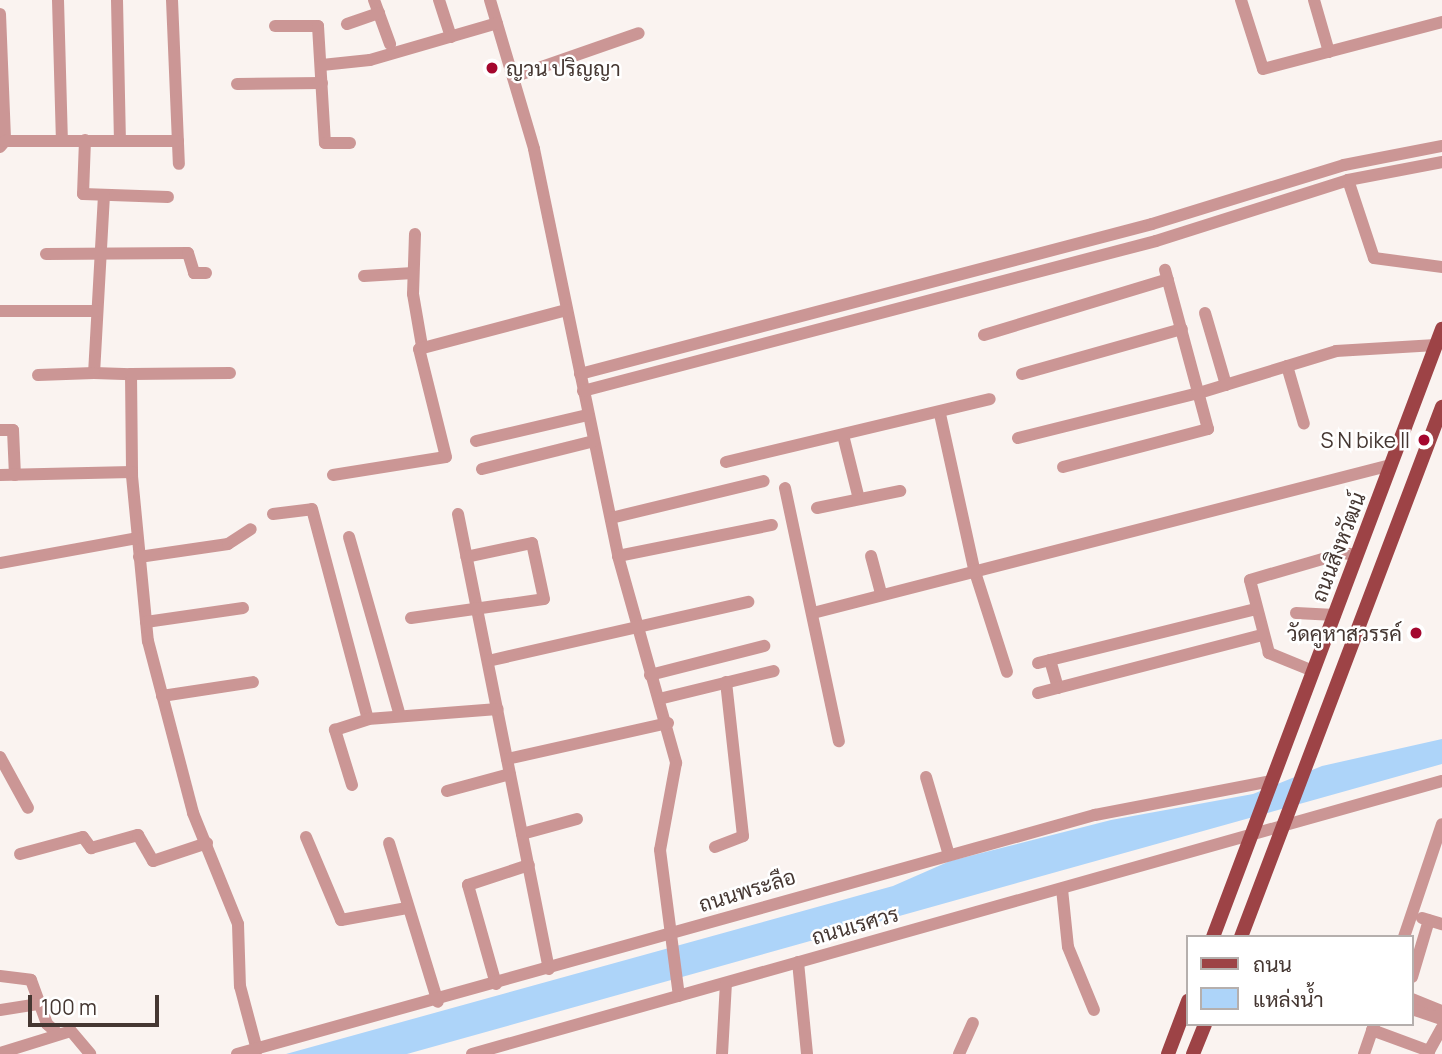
<!DOCTYPE html>
<html>
<head>
<meta charset="utf-8">
<style>
	body { margin:0 }
	#map { position:relative; width:1442px; height:1054px; overflow:hidden; background:#faf3f0; font-family:Manrope,Sarabun,sans-serif }
	div>[style] { position:absolute }
	.water>* { inset:0; background:#add4f9 }
	.minor>* { height:12px; margin:-6px; padding:0 6px; transform-origin:6px; border-radius:6px; background:#cb9695 }
	.major>* { height:14px; margin:-7px; padding:0 7px; transform-origin:7px; border-radius:7px; background:#9d4346 }
	.dots>* { width:19px; height:19px; translate:-50% -50%; box-sizing:border-box; border:4px solid #fff; border-radius:50% }
	span { translate:-50% -50%; white-space:nowrap; text-align:center; line-height:1.15; -webkit-text-stroke:5px #fff; paint-order:stroke }
	.poi-label { font-size:21px; color:#453732 }
	.left { translate:0 -50%; text-align:left }
	.right { translate:-100% -50%; text-align:right }
	.street-label { font-size:21px; color:#453732 }
	.legend { position:absolute; left:1186px; top:935px; width:228px; height:91px; box-sizing:border-box; background:#fff; border:2px solid #b5afad; margin:0; padding:9px 12px; list-style:none; font-size:21px; color:#453732 }
	.legend li { display:flex; align-items:center; gap:14px; height:35px }
	.legend b { width:35px; border:2px solid #b5afad }
	.scale { position:absolute; left:28px; top:995px; width:131px; height:32px; box-sizing:border-box; border:4px solid #453732; border-top:0; padding-left:9px; font-size:21px; line-height:24px; white-space:nowrap; color:#453732; -webkit-text-stroke:5px #fff; paint-order:stroke }
</style>
</head>
<body>
<div id="map">
	<div class="water">
		<div style="clip-path:polygon(1442px 739px,1442px 764px,407px 1054px,286px 1054px,893px 886px,950px 861px,1111px 820px,1253px 794px,1322px 766px)"></div>
	</div>
	<div class="minor">
		<div style="left:58px;top:0;width:141px;rotate:88.4deg"></div>
		<div style="left:117px;top:0;width:141px;rotate:88.8deg"></div>
		<div style="left:172px;top:0;width:164px;rotate:87.6deg"></div>
		<div style="left:374px;top:0;width:47px;rotate:70deg"></div>
		<div style="left:439px;top:0;width:39px;rotate:72deg"></div>
		<div style="left:490px;top:0;width:155px;rotate:73.5deg"></div>
		<div style="left:534px;top:149px;width:416px;rotate:78.3deg"></div>
		<div style="left:618px;top:556px;width:215px;rotate:74.3deg"></div>
		<div style="left:676px;top:763px;width:88px;rotate:100.4deg"></div>
		<div style="left:660px;top:850px;width:147px;rotate:82.6deg"></div>
		<div style="left:1241px;top:0;width:72px;rotate:72.3deg"></div>
		<div style="left:1263px;top:69px;width:185px;rotate:-14.7deg"></div>
		<div style="left:1314px;top:0;width:54px;rotate:73.9deg"></div>
		<div style="left:0;top:14px;width:127px;rotate:87.7deg"></div>
		<div style="left:347px;top:24px;width:34px;rotate:-19deg"></div>
		<div style="left:275px;top:26px;width:43px"></div>
		<div style="left:318px;top:26px;width:117px;rotate:86.6deg"></div>
		<div style="left:325px;top:143px;width:25px"></div>
		<div style="left:322px;top:65px;width:48px;rotate:-5.9deg"></div>
		<div style="left:370px;top:60px;width:132px;rotate:-16.2deg"></div>
		<div style="left:513px;top:77px;width:133px;rotate:-19.2deg"></div>
		<div style="left:237px;top:84px;width:85px;rotate:-0.7deg"></div>
		<div style="left:85px;top:140px;width:54px;rotate:92.1deg"></div>
		<div style="left:83px;top:194px;width:85px;rotate:2deg"></div>
		<div style="left:0;top:147px;width:8px;rotate:-50deg"></div>
		<div style="left:5px;top:141px;width:173px"></div>
		<div style="left:1348px;top:180px;width:82px;rotate:71.6deg"></div>
		<div style="left:1374px;top:258px;width:69px;rotate:7.5deg"></div>
		<div style="left:104px;top:195px;width:178px;rotate:93.2deg"></div>
		<div style="left:94px;top:373px;width:37px;rotate:2deg"></div>
		<div style="left:131px;top:374px;width:102px;rotate:89.4deg"></div>
		<div style="left:132px;top:476px;width:166px;rotate:84.5deg"></div>
		<div style="left:148px;top:641px;width:178px;rotate:75.3deg"></div>
		<div style="left:193px;top:813px;width:120px;rotate:67.9deg"></div>
		<div style="left:238px;top:924px;width:62px;rotate:88.2deg"></div>
		<div style="left:240px;top:986px;width:66px;rotate:75.1deg"></div>
		<div style="left:415px;top:234px;width:60px;rotate:91.9deg"></div>
		<div style="left:413px;top:294px;width:53px;rotate:80.2deg"></div>
		<div style="left:46px;top:254px;width:142px;rotate:-0.4deg"></div>
		<div style="left:188px;top:253px;width:21px;rotate:73deg"></div>
		<div style="left:194px;top:273px;width:12px"></div>
		<div style="left:364px;top:276px;width:49px;rotate:-3.5deg"></div>
		<div style="left:0;top:311px;width:97px"></div>
		<div style="left:1205px;top:313px;width:75px;rotate:73.7deg"></div>
		<div style="left:984px;top:335px;width:192px;rotate:-16.9deg"></div>
		<div style="left:1287px;top:366px;width:60px;rotate:73.7deg"></div>
		<div style="left:131px;top:374px;width:99px;rotate:-0.6deg"></div>
		<div style="left:580px;top:374px;width:591px;rotate:-14.69deg"></div>
		<div style="left:1152px;top:224px;width:201px;rotate:-17.1deg"></div>
		<div style="left:1344px;top:165px;width:100px;rotate:-11deg"></div>
		<div style="left:1022px;top:374px;width:166px;rotate:-15.7deg"></div>
		<div style="left:38px;top:375px;width:56px;rotate:-2deg"></div>
		<div style="left:583px;top:391px;width:592px;rotate:-14.67deg"></div>
		<div style="left:1156px;top:241px;width:201px;rotate:-17.6deg"></div>
		<div style="left:1348px;top:180px;width:96px;rotate:-10.8deg"></div>
		<div style="left:940px;top:414px;width:159px;rotate:77.6deg"></div>
		<div style="left:974px;top:569px;width:108px;rotate:72.2deg"></div>
		<div style="left:0;top:430px;width:13px"></div>
		<div style="left:13px;top:430px;width:45px;rotate:87.5deg"></div>
		<div style="left:843px;top:435px;width:66px;rotate:76deg"></div>
		<div style="left:1018px;top:438px;width:187px;rotate:-14deg"></div>
		<div style="left:1199px;top:393px;width:143px;rotate:-17deg"></div>
		<div style="left:1336px;top:351px;width:100px;rotate:-3.4deg"></div>
		<div style="left:476px;top:441px;width:115px;rotate:-13.1deg"></div>
		<div style="left:726px;top:462px;width:271px;rotate:-13.4deg"></div>
		<div style="left:1063px;top:467px;width:150px;rotate:-14.7deg"></div>
		<div style="left:1208px;top:429px;width:165px;rotate:-105.1deg"></div>
		<div style="left:482px;top:469px;width:115px;rotate:-14deg"></div>
		<div style="left:0;top:475px;width:132px;rotate:-1.3deg"></div>
		<div style="left:333px;top:475px;width:114px;rotate:-9.1deg"></div>
		<div style="left:446px;top:457px;width:111px;rotate:-104deg"></div>
		<div style="left:419px;top:349px;width:153px;rotate:-14.8deg"></div>
		<div style="left:785px;top:488px;width:259px;rotate:78deg"></div>
		<div style="left:817px;top:508px;width:85px;rotate:-11.6deg"></div>
		<div style="left:273px;top:514px;width:39px;rotate:-7deg"></div>
		<div style="left:312px;top:509px;width:217px;rotate:75.1deg"></div>
		<div style="left:458px;top:514px;width:464px;rotate:78.7deg"></div>
		<div style="left:611px;top:518px;width:157px;rotate:-13.6deg"></div>
		<div style="left:349px;top:537px;width:186px;rotate:74.1deg"></div>
		<div style="left:618px;top:556px;width:157px;rotate:-11.4deg"></div>
		<div style="left:871px;top:556px;width:39px;rotate:75deg"></div>
		<div style="left:139px;top:557px;width:90px;rotate:-8.3deg"></div>
		<div style="left:228px;top:544px;width:27px;rotate:-33deg"></div>
		<div style="left:0;top:563px;width:139px;rotate:-10.3deg"></div>
		<div style="left:813px;top:613px;width:597px;rotate:-14.36deg"></div>
		<div style="left:1296px;top:613px;width:39px;rotate:3deg"></div>
		<div style="left:411px;top:618px;width:134px;rotate:-8.1deg"></div>
		<div style="left:544px;top:599px;width:57px;rotate:-102.1deg"></div>
		<div style="left:532px;top:543px;width:67px;rotate:168deg"></div>
		<div style="left:146px;top:622px;width:98px;rotate:-8.2deg"></div>
		<div style="left:1050px;top:660px;width:29px;rotate:74deg"></div>
		<div style="left:488px;top:661px;width:267px;rotate:-12.8deg"></div>
		<div style="left:1038px;top:663px;width:225px;rotate:-13.9deg"></div>
		<div style="left:1313px;top:671px;width:48px;rotate:-157.8deg"></div>
		<div style="left:1269px;top:653px;width:75px;rotate:-104.6deg"></div>
		<div style="left:1250px;top:580px;width:97px;rotate:-16.2deg"></div>
		<div style="left:1343px;top:553px;width:14px;rotate:8deg"></div>
		<div style="left:650px;top:675px;width:118px;rotate:-14.3deg"></div>
		<div style="left:1038px;top:693px;width:231px;rotate:-14.5deg"></div>
		<div style="left:162px;top:696px;width:92px;rotate:-8.7deg"></div>
		<div style="left:659px;top:699px;width:118px;rotate:-13.7deg"></div>
		<div style="left:0;top:757px;width:58px;rotate:61.2deg"></div>
		<div style="left:507px;top:759px;width:165px;rotate:-12.6deg"></div>
		<div style="left:926px;top:777px;width:81px;rotate:73.6deg"></div>
		<div style="left:352px;top:785px;width:58px;rotate:-107.2deg"></div>
		<div style="left:335px;top:730px;width:35px;rotate:-18deg"></div>
		<div style="left:368px;top:719px;width:130px;rotate:-4.4deg"></div>
		<div style="left:447px;top:791px;width:65px;rotate:-15.1deg"></div>
		<div style="left:522px;top:834px;width:57px;rotate:-15.3deg"></div>
		<div style="left:306px;top:837px;width:90px;rotate:67.1deg"></div>
		<div style="left:341px;top:920px;width:67px;rotate:-10.3deg"></div>
		<div style="left:389px;top:843px;width:166px;rotate:72.9deg"></div>
		<div style="left:715px;top:847px;width:30px;rotate:-21deg"></div>
		<div style="left:743px;top:836px;width:155px;rotate:-96.3deg"></div>
		<div style="left:20px;top:854px;width:65px;rotate:-15.1deg"></div>
		<div style="left:83px;top:837px;width:14px;rotate:54deg"></div>
		<div style="left:91px;top:848px;width:49px;rotate:-15.5deg"></div>
		<div style="left:138px;top:835px;width:30px;rotate:60deg"></div>
		<div style="left:153px;top:861px;width:57px;rotate:-18.4deg"></div>
		<div style="left:1062px;top:889px;width:58px;rotate:84.1deg"></div>
		<div style="left:1068px;top:947px;width:68px;rotate:67.6deg"></div>
		<div style="left:1422px;top:918px;width:21px;rotate:17deg"></div>
		<div style="left:1404px;top:937px;width:119px;rotate:-71.4deg"></div>
		<div style="left:798px;top:962px;width:92px;rotate:84.4deg"></div>
		<div style="left:0;top:976px;width:31px;rotate:7deg"></div>
		<div style="left:31px;top:980px;width:47px;rotate:70deg"></div>
		<div style="left:47px;top:1024px;width:15px;rotate:42deg"></div>
		<div style="left:1412px;top:977px;width:59px;rotate:-73.4deg"></div>
		<div style="left:496px;top:984px;width:103px;rotate:-105.8deg"></div>
		<div style="left:468px;top:885px;width:64px;rotate:-18.2deg"></div>
		<div style="left:1412px;top:999px;width:32px;rotate:22deg"></div>
		<div style="left:1412px;top:1009px;width:28px;rotate:19deg"></div>
		<div style="left:0;top:1010px;width:38px;rotate:-9deg"></div>
		<div style="left:1372px;top:1030px;width:61px;rotate:20.2deg"></div>
		<div style="left:1429px;top:1051px;width:26px;rotate:-61deg"></div>
		<div style="left:0;top:1053px;width:74px;rotate:-17.2deg"></div>
		<div style="left:71px;top:1031px;width:30px;rotate:50deg"></div>
		<div style="left:237px;top:1054px;width:891px;rotate:-15.57deg"></div>
		<div style="left:1095px;top:815px;width:180px;rotate:-10.9deg"></div>
		<div style="left:472px;top:1054px;width:1008px;rotate:-15.72deg"></div>
		<div style="left:722px;top:1054px;width:71px;rotate:-86.8deg"></div>
		<div style="left:959px;top:1054px;width:34px;rotate:-66deg"></div>
		<div style="left:1364px;top:1054px;width:31px;rotate:-71deg"></div>
	</div>
	<div class="major">
		<div style="left:1213px;top:937px;width:650px;rotate:-69.36deg"></div>
		<div style="left:1241px;top:937px;width:567px;rotate:-69.23deg"></div>
		<div style="left:1168px;top:1054px;width:57px;rotate:-69.3deg"></div>
		<div style="left:1193px;top:1054px;width:32px;rotate:-68deg"></div>
	</div>
	<div class="dots">
		<div style="left:492px;top:68px;background:#a4072e"></div>
		<div style="left:1424px;top:440px;background:#a4072e"></div>
		<div style="left:1416px;top:633px;background:#a4072e"></div>
	</div>
	<div class="poi-label">
		<span class="left" style="left:506px;top:68px">ญวน ปริญญา</span>
		<span class="right" style="left:1410px;top:440px">S N bike II</span>
		<span class="right" style="left:1402px;top:633px">วัดคูหาสวรรค์</span>
	</div>
	<div class="street-label">
		<span style="left:1338px;top:547px;rotate:-69deg">ถนนสิงหวัฒน์</span>
		<span style="left:747px;top:890px;rotate:-17deg">ถนนพระลือ</span>
		<span style="left:855px;top:925px;rotate:-16deg">ถนนเรศวร</span>
	</div>
	<ul class="legend">
	<li><b style="height:9px;background:#9d4346"></b>ถนน</li>
	<li><b style="height:19px;background:#add4f9"></b>แหล่งน้ำ</li>
	</ul>
	<div class="scale">100 m</div>
</div>
</body>
</html>
